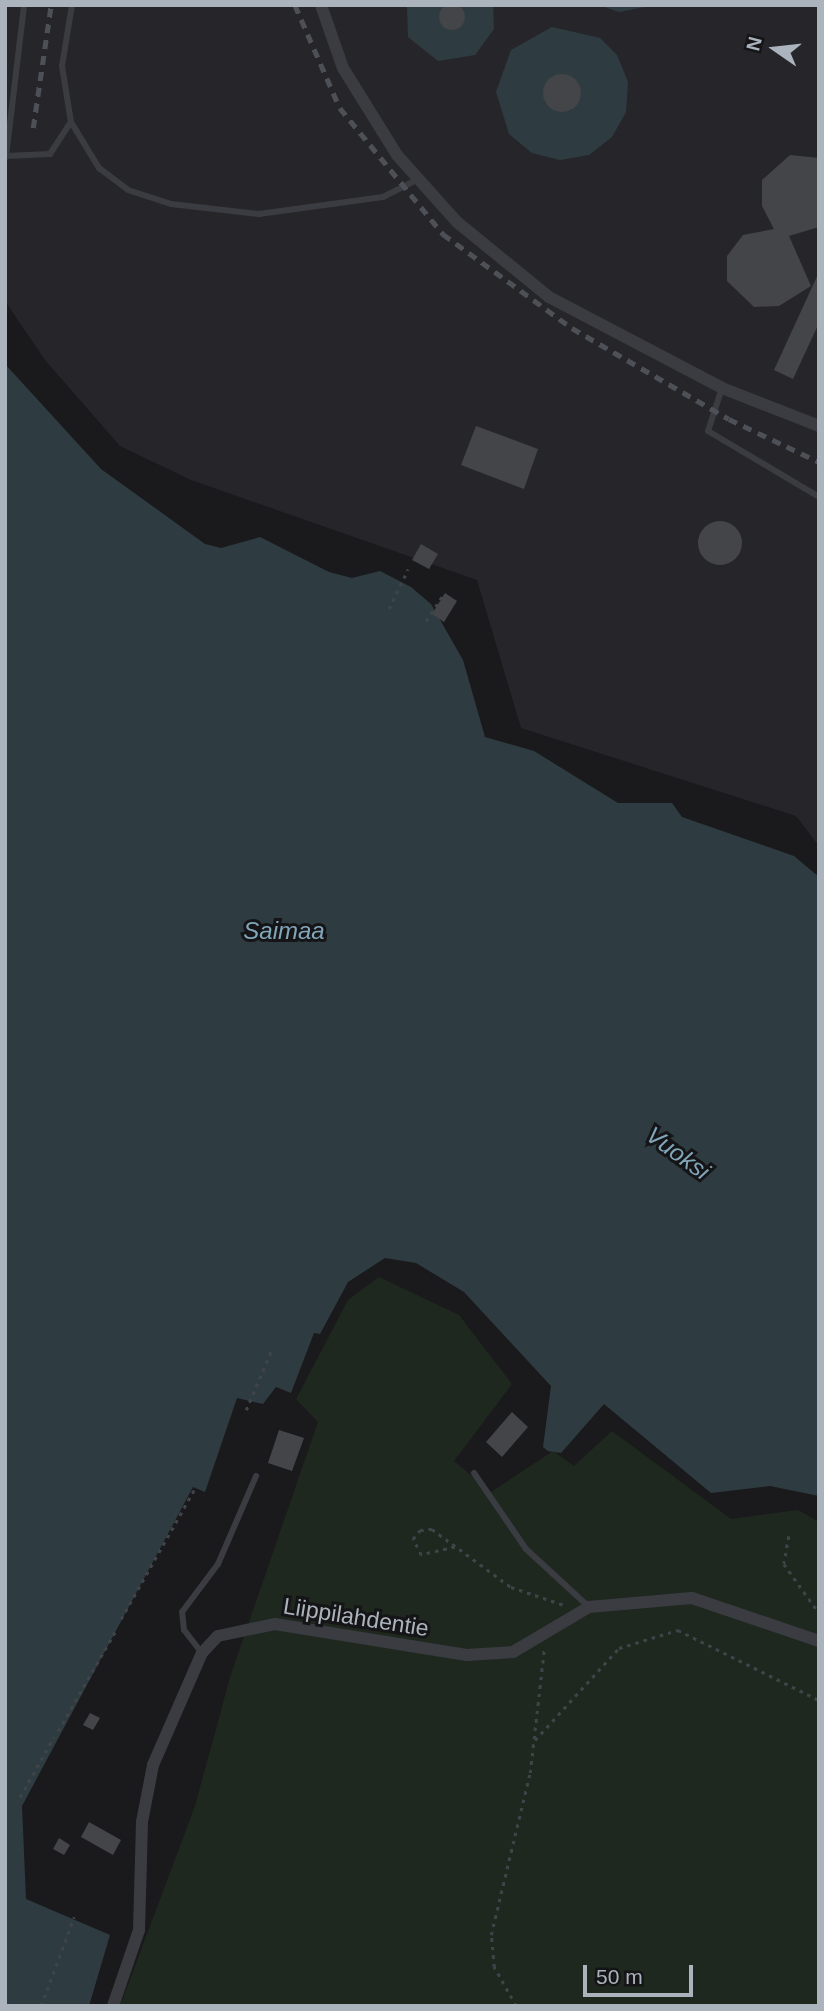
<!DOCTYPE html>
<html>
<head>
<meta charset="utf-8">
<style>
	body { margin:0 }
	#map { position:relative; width:824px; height:2011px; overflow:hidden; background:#1a1a1c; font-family:Arial,sans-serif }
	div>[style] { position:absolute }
	.built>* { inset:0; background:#26262a }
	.green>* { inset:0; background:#1f281f }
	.water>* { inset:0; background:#2e3c42 }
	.building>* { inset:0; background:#444549 }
	.round { border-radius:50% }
	.path>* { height:2.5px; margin-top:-1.25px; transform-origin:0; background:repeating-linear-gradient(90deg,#404449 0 3.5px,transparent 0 8.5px) }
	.lane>* { height:6px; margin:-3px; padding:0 3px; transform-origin:3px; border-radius:3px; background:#3a3c42 }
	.street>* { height:12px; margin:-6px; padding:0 6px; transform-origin:6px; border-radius:6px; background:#3a3c42 }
	.rail>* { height:4.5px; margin-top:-2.25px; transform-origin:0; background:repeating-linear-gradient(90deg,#4d5157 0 9px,transparent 0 16px) }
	span { translate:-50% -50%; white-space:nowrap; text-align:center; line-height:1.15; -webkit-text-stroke:6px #151517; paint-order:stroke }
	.street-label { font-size:23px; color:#abb3bd }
	.water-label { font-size:24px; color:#81a6b9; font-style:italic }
	.frame { position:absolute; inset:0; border:7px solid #abb3bd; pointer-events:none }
	.north { position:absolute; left:740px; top:14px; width:70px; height:70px; -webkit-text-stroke:5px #151517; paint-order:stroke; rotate:284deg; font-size:19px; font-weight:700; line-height:28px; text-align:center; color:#abb3bd }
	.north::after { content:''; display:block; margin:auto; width:24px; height:32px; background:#abb3bd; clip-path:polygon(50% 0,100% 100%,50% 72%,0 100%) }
	.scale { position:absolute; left:583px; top:1965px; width:110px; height:32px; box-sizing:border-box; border:4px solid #abb3bd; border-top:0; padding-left:9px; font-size:21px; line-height:24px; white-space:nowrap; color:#abb3bd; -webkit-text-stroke:5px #151517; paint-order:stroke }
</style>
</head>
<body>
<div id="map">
	<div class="built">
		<div style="clip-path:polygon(5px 5px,819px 5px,819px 846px,796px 816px,521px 728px,477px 580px,191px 480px,120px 446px,45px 360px,5px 301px)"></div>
	</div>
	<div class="green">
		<div style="clip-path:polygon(379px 1277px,459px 1315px,512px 1384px,454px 1461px,491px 1492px,553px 1451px,574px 1466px,612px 1431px,731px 1519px,798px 1510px,819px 1522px,819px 2006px,120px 2006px,195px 1806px,231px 1674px,318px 1422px,296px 1399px,348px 1300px)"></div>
	</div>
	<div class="water">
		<div style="clip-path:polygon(407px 5px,448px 5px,439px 20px,451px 30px,464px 19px,456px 5px,493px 5px,494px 29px,475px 55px,438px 61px,408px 37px)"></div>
		<div style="clip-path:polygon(599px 5px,655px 5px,619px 12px)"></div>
		<div style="clip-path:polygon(evenodd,552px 27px,600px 38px,617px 55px,628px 82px,626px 112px,612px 137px,589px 155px,560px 160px,532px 153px,509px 134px,496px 92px,511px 50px,552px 27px,555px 76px,578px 84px,580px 98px,571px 110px,556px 111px,545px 102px,544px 87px,555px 76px)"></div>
		<div style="clip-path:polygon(5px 364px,101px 469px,205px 544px,221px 548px,260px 537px,329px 572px,352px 578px,380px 571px,411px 587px,431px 604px,463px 660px,485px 737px,534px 751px,618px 803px,672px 803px,682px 817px,794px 856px,819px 877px,819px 1496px,770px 1486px,711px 1493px,604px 1404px,561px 1453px,548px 1451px,543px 1447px,551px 1386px,464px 1292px,416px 1263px,385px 1258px,348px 1282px,320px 1334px,314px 1333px,291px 1393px,276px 1387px,263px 1404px,237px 1398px,205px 1492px,193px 1487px,22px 1806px,26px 1899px,110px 1935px,89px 2006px,5px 2006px)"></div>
	</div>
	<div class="building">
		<div class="round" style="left:439px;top:4px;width:26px;height:26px"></div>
		<div class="round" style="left:543px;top:74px;width:38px;height:38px"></div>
		<div style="clip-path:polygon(790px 155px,819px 158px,819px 227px,789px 236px,811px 286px,779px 306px,754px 307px,727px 281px,727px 256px,743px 235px,774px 229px,762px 206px,762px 180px)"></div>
		<div style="clip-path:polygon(819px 272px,819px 323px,793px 379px,774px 370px)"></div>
		<div style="clip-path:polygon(476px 426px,538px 449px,524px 489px,461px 465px)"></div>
		<div class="round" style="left:698px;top:521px;width:44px;height:44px"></div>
		<div style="clip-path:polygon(421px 544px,438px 554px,429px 569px,412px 560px)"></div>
		<div style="clip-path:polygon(445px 593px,457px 601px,444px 622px,432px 614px)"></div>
		<div style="clip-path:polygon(512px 1412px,528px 1427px,502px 1457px,486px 1442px)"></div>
		<div style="clip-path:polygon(279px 1430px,304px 1438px,292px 1471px,268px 1463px)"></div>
		<div style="clip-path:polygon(90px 1713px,100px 1718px,93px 1730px,83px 1725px)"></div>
		<div style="clip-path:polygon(89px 1822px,121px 1840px,113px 1855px,81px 1837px)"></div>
		<div style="clip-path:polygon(59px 1838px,70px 1845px,64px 1855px,53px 1849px)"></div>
	</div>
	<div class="path">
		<div style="left:389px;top:609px;width:44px;rotate:-64.6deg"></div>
		<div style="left:426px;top:621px;width:33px;rotate:-57deg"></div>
		<div style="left:246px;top:1410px;width:66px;rotate:-66.9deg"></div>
		<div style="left:789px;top:1536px;width:28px;rotate:100deg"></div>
		<div style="left:784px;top:1564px;width:60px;rotate:54.5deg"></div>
		<div style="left:455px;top:1547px;width:35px;rotate:167deg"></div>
		<div style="left:421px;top:1555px;width:18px;rotate:-117deg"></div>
		<div style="left:413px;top:1539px;width:11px;rotate:-52deg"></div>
		<div style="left:420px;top:1530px;width:12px;rotate:-5deg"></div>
		<div style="left:432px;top:1529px;width:98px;rotate:36.3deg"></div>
		<div style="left:511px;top:1587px;width:56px;rotate:18.8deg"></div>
		<div style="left:121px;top:1619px;width:148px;rotate:-60.5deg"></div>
		<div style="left:58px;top:1731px;width:116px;rotate:-60.1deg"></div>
		<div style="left:535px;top:1740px;width:125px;rotate:-47.6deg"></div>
		<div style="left:619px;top:1648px;width:62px;rotate:-17deg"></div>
		<div style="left:678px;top:1630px;width:157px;rotate:26.4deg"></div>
		<div style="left:20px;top:1797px;width:69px;rotate:-60.5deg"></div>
		<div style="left:41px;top:2006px;width:95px;rotate:-69.7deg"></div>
		<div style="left:516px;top:2006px;width:45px;rotate:-119.4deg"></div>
		<div style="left:494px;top:1967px;width:32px;rotate:-95deg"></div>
		<div style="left:491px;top:1935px;width:167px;rotate:-76.5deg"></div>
		<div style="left:530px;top:1773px;width:123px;rotate:-83.5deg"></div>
	</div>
	<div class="lane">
		<div style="left:72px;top:5px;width:62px;rotate:99.3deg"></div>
		<div style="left:62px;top:66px;width:57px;rotate:80.9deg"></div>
		<div style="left:71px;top:122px;width:54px;rotate:58.7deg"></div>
		<div style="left:99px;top:168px;width:36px;rotate:37deg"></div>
		<div style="left:128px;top:190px;width:45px;rotate:18deg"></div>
		<div style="left:171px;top:204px;width:89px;rotate:6.5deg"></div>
		<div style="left:259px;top:214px;width:125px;rotate:-7.8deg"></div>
		<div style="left:383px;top:197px;width:37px;rotate:-27deg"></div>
		<div style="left:5px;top:156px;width:45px;rotate:-2.5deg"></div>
		<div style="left:50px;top:154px;width:38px;rotate:-57deg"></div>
		<div style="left:6px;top:157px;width:153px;rotate:-83.2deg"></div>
		<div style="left:722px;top:388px;width:45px;rotate:108deg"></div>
		<div style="left:708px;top:431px;width:129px;rotate:30.7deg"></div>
		<div style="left:474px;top:1473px;width:92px;rotate:55.6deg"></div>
		<div style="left:526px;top:1549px;width:86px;rotate:42.6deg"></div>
		<div style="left:202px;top:1653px;width:29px;rotate:-128deg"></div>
		<div style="left:184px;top:1630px;width:18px;rotate:-96deg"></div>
		<div style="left:182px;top:1612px;width:60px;rotate:-53.1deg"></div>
		<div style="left:218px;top:1564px;width:96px;rotate:-66.6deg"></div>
	</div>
	<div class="street">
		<div style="left:321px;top:5px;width:67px;rotate:70.8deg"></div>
		<div style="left:343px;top:68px;width:102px;rotate:58.2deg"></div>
		<div style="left:397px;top:155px;width:90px;rotate:48.2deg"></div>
		<div style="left:457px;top:222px;width:119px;rotate:39.2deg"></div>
		<div style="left:549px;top:297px;width:195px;rotate:27.7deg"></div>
		<div style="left:722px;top:388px;width:104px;rotate:21.4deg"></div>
		<div style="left:113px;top:2006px;width:80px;rotate:-71.1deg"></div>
		<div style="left:139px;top:1930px;width:108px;rotate:-88.4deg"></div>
		<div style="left:142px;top:1822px;width:58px;rotate:-79.1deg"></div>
		<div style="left:153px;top:1765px;width:122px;rotate:-66.4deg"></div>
		<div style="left:202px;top:1653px;width:23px;rotate:-47deg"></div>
		<div style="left:218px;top:1636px;width:58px;rotate:-11.9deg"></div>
		<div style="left:275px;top:1624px;width:194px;rotate:9.2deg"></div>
		<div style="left:467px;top:1655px;width:46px;rotate:-3.7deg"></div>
		<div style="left:513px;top:1652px;width:88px;rotate:-30.6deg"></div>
		<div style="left:589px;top:1607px;width:103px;rotate:-5deg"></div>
		<div style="left:692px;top:1598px;width:134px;rotate:18.7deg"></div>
	</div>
	<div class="rail">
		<div style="left:295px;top:5px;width:112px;rotate:66.4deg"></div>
		<div style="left:340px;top:108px;width:163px;rotate:50.7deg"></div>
		<div style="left:443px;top:234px;width:160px;rotate:36.1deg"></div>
		<div style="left:572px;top:328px;width:181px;rotate:30.1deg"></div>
		<div style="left:729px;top:419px;width:100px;rotate:25.5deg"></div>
		<div style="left:33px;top:128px;width:124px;rotate:-81.7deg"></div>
	</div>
	<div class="street-label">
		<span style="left:356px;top:1617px;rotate:9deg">Liippilahdentie</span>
	</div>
	<div class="water-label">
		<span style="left:284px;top:931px">Saimaa</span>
		<span style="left:678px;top:1153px;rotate:36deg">Vuoksi</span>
	</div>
	<div class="frame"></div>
	<div class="north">N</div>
	<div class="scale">50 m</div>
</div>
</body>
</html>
